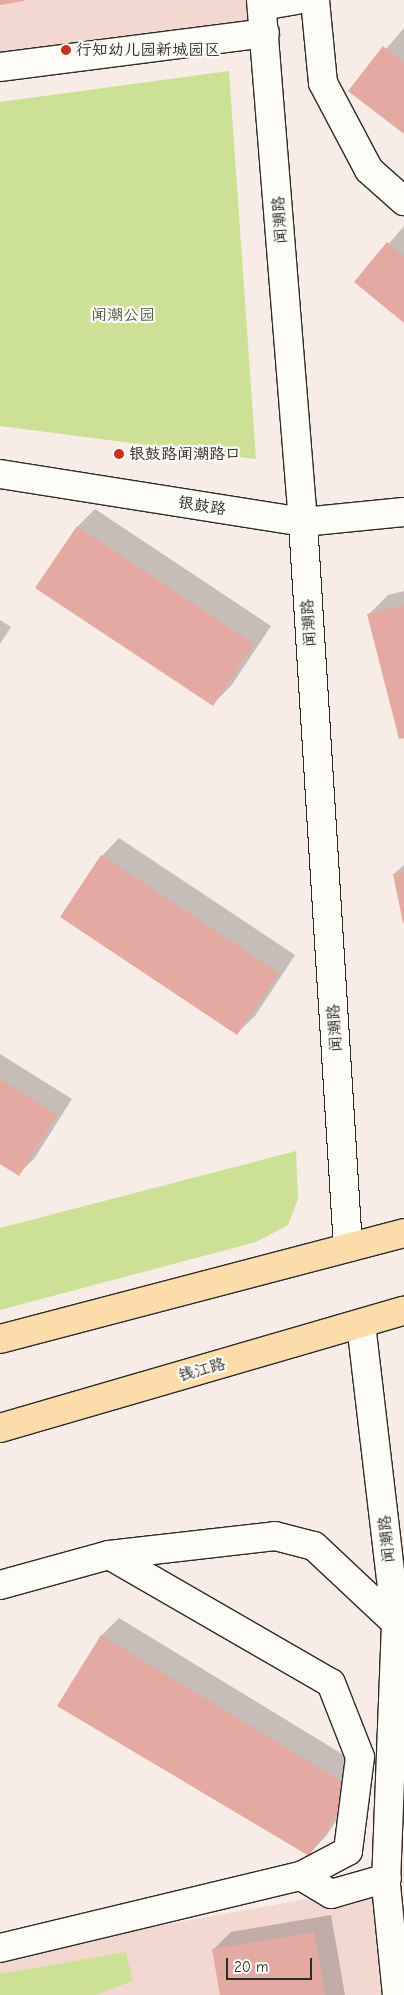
<!DOCTYPE html>
<html>
<head>
<meta charset="utf-8">
<style>
	body { margin:0 }
	#map { position:relative; width:404px; height:1995px; overflow:hidden; background:#f8ece6; font-family:"Comic Neue","LXGW WenKai TC",sans-serif }
	div>[style] { position:absolute }
	.built>* { inset:0; background:#f2d8d1 }
	.green>* { inset:0; background:#cce196 }
	.shadow>* { inset:0; background:#0003 }
	.building>* { inset:0; background:#e4aaa1 }
	.roads { filter:drop-shadow(1px 0 #2b2b2b) drop-shadow(-1px 0 #2b2b2b) drop-shadow(0 1px #2b2b2b) drop-shadow(0 -1px #2b2b2b) }
	.minor>* { height:28px; margin:-14px; padding:0 14px; transform-origin:14px; border-radius:14px; background:#fdfcf7 }
	.major>* { height:28px; margin:-14px; padding:0 14px; transform-origin:14px; border-radius:14px; background:#fddcac }
	.dots>* { width:14px; height:14px; translate:-50% -50%; box-sizing:border-box; border:2px solid #fdfcf7; border-radius:50% }
	span { translate:-50% -50%; white-space:nowrap; text-align:center; line-height:1.15; -webkit-text-stroke:4.5px #fdfcf7; paint-order:stroke }
	.poi-label { font-size:16px; color:#2b2b2b }
	.left { translate:0 -50%; text-align:left }
	.street-label { font-size:16px; color:#2b2b2b }
	.park-label { font-size:16px; color:#535846 }
	.scale { position:absolute; left:226px; top:1958px; width:86px; height:22px; box-sizing:border-box; border:2px solid #2b2b2b; border-top:0; padding-left:6px; font-size:15px; line-height:18px; white-space:nowrap; color:#2b2b2b; -webkit-text-stroke:4px #fdfcf7; paint-order:stroke }
</style>
</head>
<body>
<div id="map">
	<div class="built">
		<div style="clip-path:polygon(0 0,261px 0,265px 33px,0 67px)"></div>
		<div style="clip-path:polygon(386px 1885px,397px 1995px,0 1995px,0 1954px)"></div>
	</div>
	<div class="green">
		<div style="clip-path:polygon(229px 71px,256px 459px,0 426px,0 102px)"></div>
		<div style="clip-path:polygon(296px 1151px,298px 1199px,288px 1225px,256px 1242px,0 1310px,0 1228px)"></div>
		<div style="clip-path:polygon(126px 1952px,133px 1981px,95px 1995px,0 1995px,0 1974px)"></div>
	</div>
	<div class="shadow">
		<div style="clip-path:polygon(404px 28px,404px 133px,350px 91px)"></div>
		<div style="clip-path:polygon(404px 226px,404px 322px,356px 282px)"></div>
		<div style="clip-path:polygon(95px 509px,271px 626px,231px 686px,213px 704px,37px 588px,78px 526px)"></div>
		<div style="clip-path:polygon(404px 591px,404px 736px,368px 615px,388px 595px)"></div>
		<div style="clip-path:polygon(0 620px,11px 627px,0 644px)"></div>
		<div style="clip-path:polygon(119px 838px,295px 955px,255px 1016px,237px 1033px,102px 856px)"></div>
		<div style="clip-path:polygon(404px 865px,404px 921px,394px 874px)"></div>
		<div style="clip-path:polygon(0 1054px,72px 1099px,34px 1159px,18px 1174px,0 1163px)"></div>
		<div style="clip-path:polygon(119px 1618px,370px 1771px,326px 1836px,309px 1854px,58px 1705px,102px 1635px)"></div>
		<div style="clip-path:polygon(331px 1915px,345px 1995px,221px 1995px,213px 1950px,231px 1932px)"></div>
	</div>
	<div class="building">
		<div style="clip-path:polygon(0 0,24px 0,24px 1px,0 5px)"></div>
		<div style="clip-path:polygon(383px 46px,404px 62px,404px 134px,348px 91px)"></div>
		<div style="clip-path:polygon(387px 242px,404px 256px,404px 323px,354px 282px)"></div>
		<div style="clip-path:polygon(77px 526px,254px 644px,213px 706px,35px 588px)"></div>
		<div style="clip-path:polygon(404px 605px,404px 738px,399px 739px,367px 614px)"></div>
		<div style="clip-path:polygon(101px 855px,279px 973px,237px 1035px,60px 917px)"></div>
		<div style="clip-path:polygon(404px 872px,404px 923px,403px 923px,393px 874px)"></div>
		<div style="clip-path:polygon(0 1079px,57px 1115px,19px 1176px,0 1164px)"></div>
		<div style="clip-path:polygon(101px 1635px,354px 1789px,309px 1856px,57px 1706px)"></div>
		<div style="clip-path:polygon(314px 1932px,325px 1995px,220px 1995px,212px 1949px)"></div>
	</div>
	<div class="roads">
		<div class="minor">
			<div style="left:261px;top:0;width:524px;rotate:85.4deg"></div>
			<div style="left:303px;top:522px;width:727px;rotate:86.45deg"></div>
			<div style="left:315px;top:0;width:83px;rotate:84.5deg"></div>
			<div style="left:323px;top:83px;width:98px;rotate:62.1deg"></div>
			<div style="left:369px;top:170px;width:47px;rotate:41.5deg"></div>
			<div style="left:262px;top:6px;width:35px;rotate:-10deg"></div>
			<div style="left:0;top:67px;width:267px;rotate:-7.3deg"></div>
			<div style="left:0;top:474px;width:307px;rotate:9deg"></div>
			<div style="left:303px;top:522px;width:101px;rotate:-5.7deg"></div>
			<div style="left:361px;top:1324px;width:301px;rotate:83.3deg"></div>
			<div style="left:396px;top:1623px;width:262px;rotate:92.2deg"></div>
			<div style="left:386px;top:1885px;width:111px;rotate:84.3deg"></div>
			<div style="left:109px;top:1555px;width:256px;rotate:30deg"></div>
			<div style="left:331px;top:1683px;width:79px;rotate:68.6deg"></div>
			<div style="left:360px;top:1757px;width:95px;rotate:97.3deg"></div>
			<div style="left:348px;top:1851px;width:53px;rotate:152deg"></div>
			<div style="left:0;top:1585px;width:113px;rotate:-15.4deg"></div>
			<div style="left:109px;top:1555px;width:167px;rotate:-6.5deg"></div>
			<div style="left:275px;top:1536px;width:40px;rotate:14.4deg"></div>
			<div style="left:314px;top:1546px;width:112px;rotate:43.2deg"></div>
			<div style="left:0;top:1948px;width:309px;rotate:-13.5deg"></div>
			<div style="left:301px;top:1876px;width:35px;rotate:31deg"></div>
			<div style="left:331px;top:1894px;width:58px;rotate:-15.9deg"></div>
		</div>
		<div class="major">
			<div style="left:0;top:1339px;width:418px;rotate:-14.7deg"></div>
			<div style="left:0;top:1428px;width:421px;rotate:-16.2deg"></div>
		</div>
	</div>
	<div class="dots">
		<div style="left:66px;top:50px;background:#c8321e"></div>
		<div style="left:119px;top:454px;background:#c8321e"></div>
	</div>
	<div class="poi-label">
		<span class="left" style="left:76px;top:50px">行知幼儿园新城园区</span>
		<span class="left" style="left:129px;top:454px">银鼓路闻潮路口</span>
	</div>
	<div class="street-label">
		<span style="left:280px;top:220px;rotate:-94deg">闻潮路</span>
		<span style="left:202px;top:506px;rotate:9deg">银鼓路</span>
		<span style="left:309px;top:623px;rotate:-94deg">闻潮路</span>
		<span style="left:335px;top:1028px;rotate:-94deg">闻潮路</span>
		<span style="left:202px;top:1370px;rotate:-16deg">钱江路</span>
		<span style="left:387px;top:1539px;rotate:-96deg">闻潮路</span>
	</div>
	<div class="park-label">
		<span style="left:123px;top:315px">闻潮公园</span>
	</div>
	<div class="scale">20 m</div>
</div>
</body>
</html>
